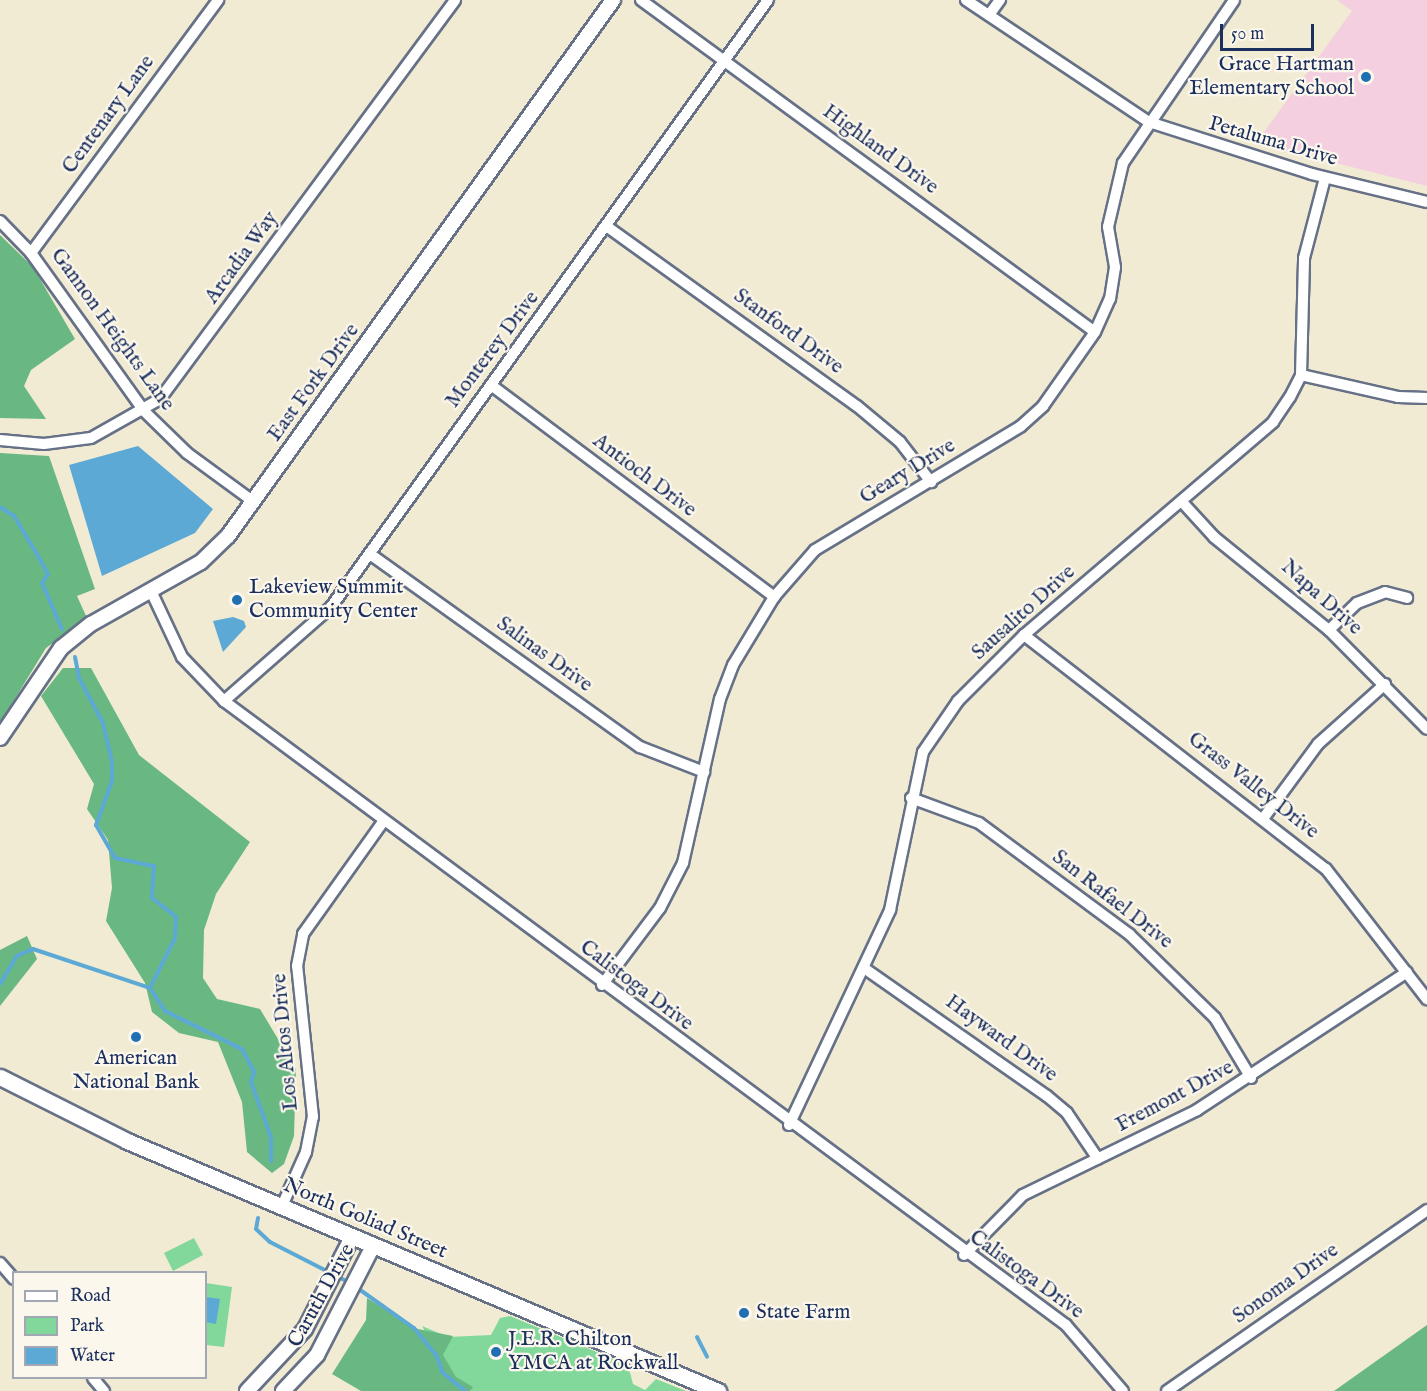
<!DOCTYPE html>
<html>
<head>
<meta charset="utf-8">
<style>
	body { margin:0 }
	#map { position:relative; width:1427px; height:1391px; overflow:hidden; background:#f2ebd4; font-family:"IM FELL English",serif }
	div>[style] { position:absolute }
	.built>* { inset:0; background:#f3cfdf }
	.green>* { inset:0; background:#82d79a }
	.forest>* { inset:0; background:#69b882 }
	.water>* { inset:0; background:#5ca9d5 }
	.stream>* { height:4px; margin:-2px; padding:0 2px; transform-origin:2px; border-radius:2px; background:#5ca9d5 }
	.roads { filter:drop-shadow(2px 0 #667187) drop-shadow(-2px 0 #667187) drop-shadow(0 2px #667187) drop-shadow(0 -2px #667187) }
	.street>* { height:10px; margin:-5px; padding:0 5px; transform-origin:5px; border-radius:5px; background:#fff }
	.secondary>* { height:14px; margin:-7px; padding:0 7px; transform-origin:7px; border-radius:7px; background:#fff }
	.primary>* { height:15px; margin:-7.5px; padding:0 7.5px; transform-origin:7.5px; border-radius:7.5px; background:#fff }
	.dots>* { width:16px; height:16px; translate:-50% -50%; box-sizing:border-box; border:3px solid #fbf7ec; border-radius:50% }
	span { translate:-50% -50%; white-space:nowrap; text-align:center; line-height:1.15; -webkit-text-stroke:4.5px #fbf7ec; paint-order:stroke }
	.poi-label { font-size:21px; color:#1b2f5e }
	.right { translate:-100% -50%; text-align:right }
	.left { translate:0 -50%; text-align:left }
	.street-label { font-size:21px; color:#1b2f5e }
	.legend { position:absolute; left:12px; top:1271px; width:195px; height:108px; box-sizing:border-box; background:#fbf7ec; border:2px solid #a1a7b3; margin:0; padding:8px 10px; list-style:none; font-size:18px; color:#1b2f5e }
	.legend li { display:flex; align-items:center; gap:12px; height:30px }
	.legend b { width:30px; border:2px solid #a1a7b3 }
	.scale { position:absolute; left:1220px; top:24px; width:94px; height:27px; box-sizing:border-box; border:3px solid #1b2f5e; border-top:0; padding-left:8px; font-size:18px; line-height:21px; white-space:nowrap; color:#1b2f5e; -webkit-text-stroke:4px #fbf7ec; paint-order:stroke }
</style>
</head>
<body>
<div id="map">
	<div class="built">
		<div style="clip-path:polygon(1337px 0,1427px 0,1427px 186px,1256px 143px,1352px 11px)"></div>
	</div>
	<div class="green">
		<div style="clip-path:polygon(194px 1238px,203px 1255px,173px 1271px,164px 1253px)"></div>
		<div style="clip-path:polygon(206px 1283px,232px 1287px,224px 1347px,206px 1345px)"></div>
		<div style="clip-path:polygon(510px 1316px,628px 1365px,633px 1384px,645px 1390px,656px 1379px,686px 1391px,433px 1391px,447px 1372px,422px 1326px,448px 1337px,491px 1335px,500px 1318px)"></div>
	</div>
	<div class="forest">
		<div style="clip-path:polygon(0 235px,33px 267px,75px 339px,31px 370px,24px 386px,46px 419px,0 418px)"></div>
		<div style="clip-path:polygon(0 453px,49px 456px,95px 589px,77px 596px,87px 618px,46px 648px,0 723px)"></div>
		<div style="clip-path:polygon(63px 668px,91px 668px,139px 755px,250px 842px,216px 894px,204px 930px,203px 978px,217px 999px,260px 1009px,296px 1069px,294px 1136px,284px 1164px,272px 1173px,247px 1152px,242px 1102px,218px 1042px,179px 1033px,152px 1012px,145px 983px,106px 921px,112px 888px,108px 840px,87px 809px,94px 784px,41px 696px)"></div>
		<div style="clip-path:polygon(27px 936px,37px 959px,0 1006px,0 950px)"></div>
		<div style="clip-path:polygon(367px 1298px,418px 1329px,453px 1336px,443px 1355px,456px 1377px,473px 1387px,470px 1391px,361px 1391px,332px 1374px,366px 1320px)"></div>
		<div style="clip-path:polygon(1427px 1325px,1427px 1391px,1334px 1391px)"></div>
	</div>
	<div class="water">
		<div style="clip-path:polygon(138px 446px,213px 509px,195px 533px,102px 576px,69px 465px)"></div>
		<div style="clip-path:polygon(233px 617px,244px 621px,246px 627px,223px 652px,213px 621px)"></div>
		<div style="clip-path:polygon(206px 1297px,220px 1299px,216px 1324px,206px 1322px)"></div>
	</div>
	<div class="stream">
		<div style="left:0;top:507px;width:17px;rotate:33deg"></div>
		<div style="left:14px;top:516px;width:47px;rotate:59deg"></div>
		<div style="left:38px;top:556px;width:21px;rotate:61deg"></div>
		<div style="left:48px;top:574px;width:11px;rotate:124deg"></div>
		<div style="left:42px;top:583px;width:50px;rotate:66.5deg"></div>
		<div style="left:75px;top:657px;width:21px;rotate:79deg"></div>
		<div style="left:79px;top:678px;width:51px;rotate:61.9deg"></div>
		<div style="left:103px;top:723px;width:40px;rotate:77deg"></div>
		<div style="left:112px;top:762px;width:19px;rotate:90deg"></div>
		<div style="left:112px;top:781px;width:47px;rotate:110deg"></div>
		<div style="left:96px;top:825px;width:38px;rotate:60deg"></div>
		<div style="left:115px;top:858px;width:40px;rotate:12deg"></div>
		<div style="left:154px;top:866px;width:32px;rotate:94deg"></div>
		<div style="left:152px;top:898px;width:31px;rotate:38deg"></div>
		<div style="left:176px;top:917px;width:21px;rotate:93deg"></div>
		<div style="left:175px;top:938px;width:56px;rotate:116.6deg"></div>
		<div style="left:150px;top:988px;width:27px;rotate:57deg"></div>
		<div style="left:165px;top:1011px;width:86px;rotate:26.3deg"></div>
		<div style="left:242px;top:1049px;width:26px;rotate:62deg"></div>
		<div style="left:254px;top:1072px;width:10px;rotate:107deg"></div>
		<div style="left:251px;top:1082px;width:59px;rotate:70deg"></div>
		<div style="left:271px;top:1137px;width:24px;rotate:90deg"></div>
		<div style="left:0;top:984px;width:33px;rotate:-59deg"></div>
		<div style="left:17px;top:956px;width:17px;rotate:-24deg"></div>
		<div style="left:33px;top:949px;width:123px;rotate:18.4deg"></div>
		<div style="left:258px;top:1218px;width:11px;rotate:100deg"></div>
		<div style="left:256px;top:1229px;width:19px;rotate:43deg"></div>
		<div style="left:270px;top:1242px;width:90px;rotate:27.1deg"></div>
		<div style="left:356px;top:1287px;width:71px;rotate:35.3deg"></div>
		<div style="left:414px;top:1328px;width:35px;rotate:51deg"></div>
		<div style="left:436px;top:1355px;width:19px;rotate:69deg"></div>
		<div style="left:443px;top:1373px;width:28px;rotate:39deg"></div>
		<div style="left:697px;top:1337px;width:22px;rotate:63deg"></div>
	</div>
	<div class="roads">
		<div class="street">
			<div style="left:641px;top:0;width:562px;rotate:36.18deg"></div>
			<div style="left:966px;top:0;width:220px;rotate:33.7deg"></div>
			<div style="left:1149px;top:122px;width:171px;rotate:17.7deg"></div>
			<div style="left:1312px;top:174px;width:118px;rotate:13.7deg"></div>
			<div style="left:989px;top:15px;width:19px;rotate:-54deg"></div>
			<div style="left:0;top:221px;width:45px;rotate:45.9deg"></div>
			<div style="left:31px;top:253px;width:194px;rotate:54.4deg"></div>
			<div style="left:144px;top:411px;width:60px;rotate:44.3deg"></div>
			<div style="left:187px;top:453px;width:83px;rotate:36.2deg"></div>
			<div style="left:609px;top:228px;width:305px;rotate:35.7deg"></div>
			<div style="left:857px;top:406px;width:56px;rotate:39.9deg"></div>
			<div style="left:900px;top:442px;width:51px;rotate:52.2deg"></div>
			<div style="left:31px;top:253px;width:315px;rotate:-53.5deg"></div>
			<div style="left:1301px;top:375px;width:99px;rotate:12.8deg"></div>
			<div style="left:1398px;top:397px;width:29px;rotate:2deg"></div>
			<div style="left:491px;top:385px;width:354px;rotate:36.8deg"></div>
			<div style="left:0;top:440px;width:44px;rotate:5.2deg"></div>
			<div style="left:44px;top:444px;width:47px;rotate:-7.3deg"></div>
			<div style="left:91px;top:438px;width:79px;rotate:-29.5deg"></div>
			<div style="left:160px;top:399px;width:496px;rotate:-53.5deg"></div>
			<div style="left:1183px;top:503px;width:46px;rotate:47.6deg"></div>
			<div style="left:1214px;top:537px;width:148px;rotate:39deg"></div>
			<div style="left:1329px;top:630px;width:139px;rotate:45.3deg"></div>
			<div style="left:370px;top:554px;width:332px;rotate:35.6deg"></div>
			<div style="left:640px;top:747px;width:69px;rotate:21.3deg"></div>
			<div style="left:151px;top:591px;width:73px;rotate:64.8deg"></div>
			<div style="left:182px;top:657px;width:61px;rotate:46.3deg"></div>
			<div style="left:224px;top:701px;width:1048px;rotate:36.54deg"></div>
			<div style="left:1066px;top:1325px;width:87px;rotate:49.2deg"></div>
			<div style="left:1329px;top:630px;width:39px;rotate:-44deg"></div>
			<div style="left:1357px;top:603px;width:30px;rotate:-21deg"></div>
			<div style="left:1385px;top:592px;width:23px;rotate:15deg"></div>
			<div style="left:1024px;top:635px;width:382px;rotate:37.8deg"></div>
			<div style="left:1326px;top:869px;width:165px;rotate:52.2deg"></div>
			<div style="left:224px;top:701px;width:142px;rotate:-41.3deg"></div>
			<div style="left:331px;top:607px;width:748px;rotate:-54.25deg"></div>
			<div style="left:911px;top:798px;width:72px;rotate:20.2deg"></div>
			<div style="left:979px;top:823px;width:187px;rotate:36.5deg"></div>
			<div style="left:1129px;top:934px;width:120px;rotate:44.3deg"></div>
			<div style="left:1215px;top:1018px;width:70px;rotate:59deg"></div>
			<div style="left:1265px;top:816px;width:89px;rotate:-53.6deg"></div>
			<div style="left:1318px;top:744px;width:90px;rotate:-41.8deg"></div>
			<div style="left:864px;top:968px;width:223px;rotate:35deg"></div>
			<div style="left:1047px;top:1096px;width:26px;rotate:40deg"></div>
			<div style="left:1067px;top:1113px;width:55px;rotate:56deg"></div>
			<div style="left:602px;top:985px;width:96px;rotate:-53deg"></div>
			<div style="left:660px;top:908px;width:51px;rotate:-62.9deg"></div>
			<div style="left:683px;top:863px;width:168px;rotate:-77.3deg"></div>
			<div style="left:720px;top:699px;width:36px;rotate:-69deg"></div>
			<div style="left:733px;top:665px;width:79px;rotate:-58.9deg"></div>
			<div style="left:774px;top:597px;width:62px;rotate:-48.9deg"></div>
			<div style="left:815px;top:550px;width:240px;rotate:-31deg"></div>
			<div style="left:1021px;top:426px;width:30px;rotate:-42deg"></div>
			<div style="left:1043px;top:406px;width:90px;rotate:-54.9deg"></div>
			<div style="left:1095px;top:332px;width:36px;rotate:-66deg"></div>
			<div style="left:1110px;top:299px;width:32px;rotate:-81deg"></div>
			<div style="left:1115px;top:267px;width:41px;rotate:-99.9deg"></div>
			<div style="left:1108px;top:227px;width:66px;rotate:-76.8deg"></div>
			<div style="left:1123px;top:163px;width:197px;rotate:-55.7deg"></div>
			<div style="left:789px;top:1125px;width:238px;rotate:-64.8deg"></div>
			<div style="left:890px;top:910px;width:161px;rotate:-78.2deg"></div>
			<div style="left:923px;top:752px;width:62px;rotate:-55.5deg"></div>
			<div style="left:958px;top:701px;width:93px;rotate:-45deg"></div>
			<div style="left:1024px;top:635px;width:328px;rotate:-40.5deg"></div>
			<div style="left:1273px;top:422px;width:30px;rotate:-56deg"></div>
			<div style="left:1290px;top:397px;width:25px;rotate:-63deg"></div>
			<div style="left:1301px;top:375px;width:117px;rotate:-88.5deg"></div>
			<div style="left:1304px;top:258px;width:83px;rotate:-75.3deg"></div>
			<div style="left:282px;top:1206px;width:59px;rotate:-66deg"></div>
			<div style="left:306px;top:1152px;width:36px;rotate:-79deg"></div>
			<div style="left:313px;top:1117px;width:152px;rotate:-96deg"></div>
			<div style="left:297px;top:966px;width:33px;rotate:-79deg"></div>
			<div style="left:303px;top:934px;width:138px;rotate:-54.5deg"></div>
			<div style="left:964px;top:1255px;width:84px;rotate:-45.5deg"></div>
			<div style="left:1023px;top:1195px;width:194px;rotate:-26deg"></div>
			<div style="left:1197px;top:1110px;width:251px;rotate:-33.3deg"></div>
			<div style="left:0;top:1263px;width:21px;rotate:49deg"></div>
			<div style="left:93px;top:1378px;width:17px;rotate:50deg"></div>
			<div style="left:1167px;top:1391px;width:317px;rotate:-34.8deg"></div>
		</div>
		<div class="secondary">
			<div style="left:0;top:738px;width:109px;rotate:-55.9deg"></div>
			<div style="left:61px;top:648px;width:38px;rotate:-39deg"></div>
			<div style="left:91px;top:624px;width:126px;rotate:-29.4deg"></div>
			<div style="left:201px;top:562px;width:37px;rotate:-44deg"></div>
			<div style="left:228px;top:536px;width:660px;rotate:-54.31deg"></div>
			<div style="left:247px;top:1391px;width:85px;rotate:-46.9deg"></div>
			<div style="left:305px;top:1329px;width:103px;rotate:-62.9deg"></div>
			<div style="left:283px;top:1391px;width:50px;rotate:-46.6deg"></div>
			<div style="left:317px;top:1355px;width:123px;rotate:-62.8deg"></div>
		</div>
		<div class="primary">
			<div style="left:0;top:1077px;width:142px;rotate:26.7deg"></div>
			<div style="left:127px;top:1141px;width:642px;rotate:22.93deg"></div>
		</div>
	</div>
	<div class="dots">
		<div style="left:1366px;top:77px;background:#1f6fb2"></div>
		<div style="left:237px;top:600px;background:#1f6fb2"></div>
		<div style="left:136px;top:1037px;background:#1f6fb2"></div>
		<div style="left:744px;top:1313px;background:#1f6fb2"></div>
		<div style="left:496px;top:1352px;background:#1f6fb2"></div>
	</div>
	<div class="poi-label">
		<span class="right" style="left:1354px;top:77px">Grace Hartman<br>Elementary School</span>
		<span class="left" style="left:249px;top:600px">Lakeview Summit<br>Community Center</span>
		<span style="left:136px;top:1071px">American<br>National Bank</span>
		<span class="left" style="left:756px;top:1313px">State Farm</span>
		<span class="left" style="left:508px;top:1352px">J.E.R. Chilton<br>YMCA at Rockwall</span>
	</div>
	<div class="street-label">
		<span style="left:109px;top:115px;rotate:-54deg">Centenary Lane</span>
		<span style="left:1273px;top:142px;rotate:16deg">Petaluma Drive</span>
		<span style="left:880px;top:150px;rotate:36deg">Highland Drive</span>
		<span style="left:242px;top:258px;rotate:-54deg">Arcadia Way</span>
		<span style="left:112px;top:330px;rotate:54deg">Gannon Heights Lane</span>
		<span style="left:788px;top:332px;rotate:36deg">Stanford Drive</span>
		<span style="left:493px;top:350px;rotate:-53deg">Monterey Drive</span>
		<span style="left:314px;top:383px;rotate:-54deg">East Fork Drive</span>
		<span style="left:908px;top:472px;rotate:-31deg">Geary Drive</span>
		<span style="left:644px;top:476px;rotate:37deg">Antioch Drive</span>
		<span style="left:1321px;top:598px;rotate:42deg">Napa Drive</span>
		<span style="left:1024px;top:613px;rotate:-42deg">Sausalito Drive</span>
		<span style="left:544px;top:655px;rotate:36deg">Salinas Drive</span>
		<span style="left:1253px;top:786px;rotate:38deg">Grass Valley Drive</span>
		<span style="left:1112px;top:900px;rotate:38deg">San Rafael Drive</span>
		<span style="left:636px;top:986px;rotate:37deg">Calistoga Drive</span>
		<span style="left:1001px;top:1039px;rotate:36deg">Hayward Drive</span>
		<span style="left:286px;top:1042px;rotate:-95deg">Los Altos Drive</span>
		<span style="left:1175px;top:1097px;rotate:-28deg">Fremont Drive</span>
		<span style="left:365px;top:1219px;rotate:23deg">North Goliad Street</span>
		<span style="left:1026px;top:1275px;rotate:36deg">Calistoga Drive</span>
		<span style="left:1286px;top:1284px;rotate:-35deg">Sonoma Drive</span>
		<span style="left:322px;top:1296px;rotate:-61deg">Caruth Drive</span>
	</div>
	<ul class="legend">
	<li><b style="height:8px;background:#fff"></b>Road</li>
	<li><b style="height:16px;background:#82d79a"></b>Park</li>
	<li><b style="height:16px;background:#5ca9d5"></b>Water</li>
	</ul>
	<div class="scale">50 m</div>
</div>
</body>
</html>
